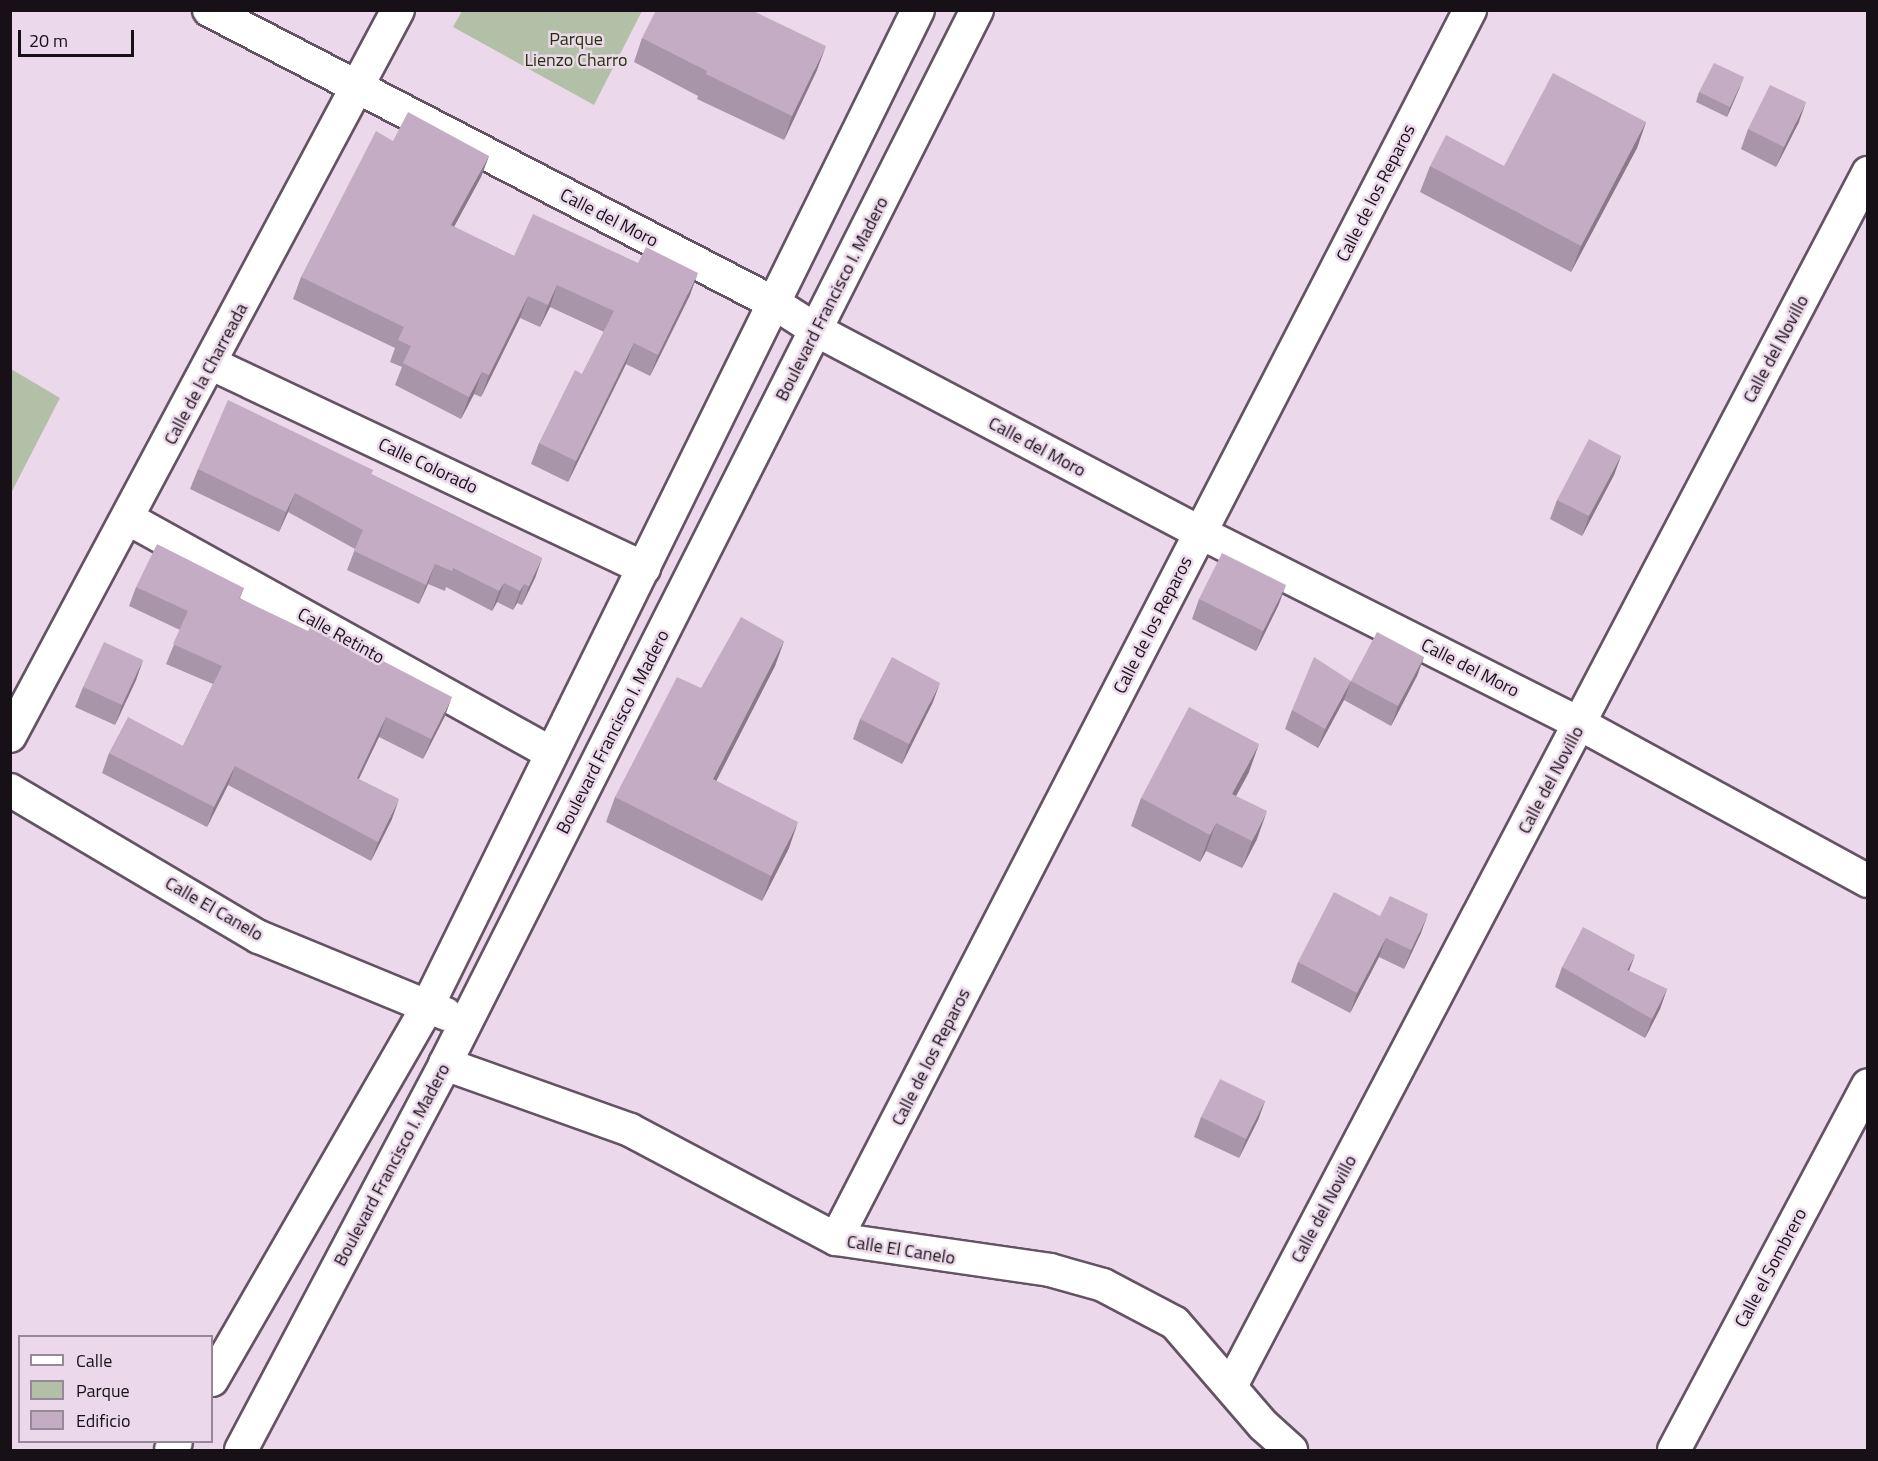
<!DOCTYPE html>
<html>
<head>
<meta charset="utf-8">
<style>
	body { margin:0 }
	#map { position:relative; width:1878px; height:1461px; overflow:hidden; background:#ebd8ea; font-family:"Titillium Web",sans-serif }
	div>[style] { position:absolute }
	.green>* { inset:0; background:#b3c0a8 }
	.roads { filter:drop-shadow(2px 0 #635363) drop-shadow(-2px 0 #635363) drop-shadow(0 2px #635363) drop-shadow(0 -2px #635363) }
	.minor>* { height:32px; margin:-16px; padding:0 16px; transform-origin:16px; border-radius:16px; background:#fff }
	.wall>* { inset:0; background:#a995a9 }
	.shaded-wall>* { inset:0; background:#897989 }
	.building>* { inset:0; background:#c4adc4 }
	span { translate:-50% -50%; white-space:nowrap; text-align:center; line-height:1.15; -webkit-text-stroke:5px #ebd8ea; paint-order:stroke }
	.park-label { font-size:18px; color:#1f3105 }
	.street-label { font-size:18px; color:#171117 }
	.frame { position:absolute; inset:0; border:12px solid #171117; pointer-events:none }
	.legend { position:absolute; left:18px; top:1335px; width:195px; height:108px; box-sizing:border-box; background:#ebd8ea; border:2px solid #968896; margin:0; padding:8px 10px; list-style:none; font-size:18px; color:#171117 }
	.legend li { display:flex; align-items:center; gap:12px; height:30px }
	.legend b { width:30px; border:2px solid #968896 }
	.scale { position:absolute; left:18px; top:30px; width:116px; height:27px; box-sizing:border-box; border:3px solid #171117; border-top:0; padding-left:8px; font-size:18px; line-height:21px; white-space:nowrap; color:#171117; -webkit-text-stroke:4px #ebd8ea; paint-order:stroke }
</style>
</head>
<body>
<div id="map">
	<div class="green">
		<div style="clip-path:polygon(462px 11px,462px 10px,642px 11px,594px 105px,453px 27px)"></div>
		<div style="clip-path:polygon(11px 369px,60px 398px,11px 493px)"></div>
	</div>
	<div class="roads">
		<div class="minor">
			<div style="left:209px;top:10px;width:636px;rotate:27.41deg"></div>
			<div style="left:774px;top:303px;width:50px;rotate:32.7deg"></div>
			<div style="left:816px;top:330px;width:435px;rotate:27.8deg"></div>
			<div style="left:1201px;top:533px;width:424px;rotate:26.7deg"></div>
			<div style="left:1580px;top:724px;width:328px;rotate:28.6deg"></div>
			<div style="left:212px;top:364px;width:478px;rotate:25.3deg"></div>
			<div style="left:129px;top:519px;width:483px;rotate:29deg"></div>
			<div style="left:10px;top:736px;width:823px;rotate:-61.88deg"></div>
			<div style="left:10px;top:790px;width:289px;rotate:30.6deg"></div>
			<div style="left:259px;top:937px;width:202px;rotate:22.4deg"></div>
			<div style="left:445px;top:1064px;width:196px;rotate:19.6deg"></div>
			<div style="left:630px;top:1130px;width:233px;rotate:27.9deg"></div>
			<div style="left:836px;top:1239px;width:216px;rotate:8.2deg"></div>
			<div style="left:1050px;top:1270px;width:55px;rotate:15.8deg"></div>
			<div style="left:1103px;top:1285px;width:81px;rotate:27.8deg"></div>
			<div style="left:1175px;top:1323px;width:135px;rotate:49.2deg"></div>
			<div style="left:1263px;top:1425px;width:38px;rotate:42deg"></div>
			<div style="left:836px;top:1239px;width:1383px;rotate:-62.71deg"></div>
			<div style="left:212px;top:1380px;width:431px;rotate:-60deg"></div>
			<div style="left:427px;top:1007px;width:1111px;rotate:-63.78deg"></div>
			<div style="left:1232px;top:1384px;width:1368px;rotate:-62.29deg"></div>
			<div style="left:171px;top:1450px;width:9px;rotate:-58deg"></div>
			<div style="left:241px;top:1450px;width:437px;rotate:-62.1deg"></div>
			<div style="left:445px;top:1064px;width:1181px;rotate:-63.22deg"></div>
			<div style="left:1674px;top:1450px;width:413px;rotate:-62deg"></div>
		</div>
	</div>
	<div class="wall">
		<div style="clip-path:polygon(642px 38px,817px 70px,784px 140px,697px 99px,698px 96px,634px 62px)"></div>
		<div style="clip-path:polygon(1740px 87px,1727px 117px,1696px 102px,1699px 92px)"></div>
		<div style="clip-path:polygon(1646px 122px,1637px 148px,1571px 272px,1420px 192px,1430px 166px,1504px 166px)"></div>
		<div style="clip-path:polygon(1799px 122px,1776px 167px,1741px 149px,1748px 129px)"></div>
		<div style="clip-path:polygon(393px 141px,489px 156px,481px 177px,454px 227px,514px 256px,690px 295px,650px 376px,626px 364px,568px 482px,531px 464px,539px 443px,582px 374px,604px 332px,550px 307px,540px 327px,520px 318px,481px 397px,474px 394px,461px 419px,395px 385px,402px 367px,390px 362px,395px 348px,293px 299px,301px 277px)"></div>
		<div style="clip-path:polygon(1621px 456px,1614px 475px,1582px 536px,1550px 519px,1557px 500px)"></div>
		<div style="clip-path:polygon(198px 469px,373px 470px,371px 474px,542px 558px,535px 578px,522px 605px,517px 603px,513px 610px,497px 602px,492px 611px,446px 587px,445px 591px,428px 584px,419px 604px,347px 570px,355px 549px,288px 512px,279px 532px,190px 489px)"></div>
		<div style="clip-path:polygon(136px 587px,244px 588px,240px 598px,445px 716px,423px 759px,379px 737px,359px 779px,392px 819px,371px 861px,228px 785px,207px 827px,102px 773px,109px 753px,183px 746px,213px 684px,166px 664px,180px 630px,129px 606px)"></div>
		<div style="clip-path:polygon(1199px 599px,1279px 604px,1256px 651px,1192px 619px)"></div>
		<div style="clip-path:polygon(784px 641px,775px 666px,716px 781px,789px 848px,762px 901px,606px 822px,615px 797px,701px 688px)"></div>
		<div style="clip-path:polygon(1424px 657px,1417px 676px,1391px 726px,1344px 700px,1318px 748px,1285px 729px,1292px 710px,1351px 681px)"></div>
		<div style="clip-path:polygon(143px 660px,136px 680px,115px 725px,75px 707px,83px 687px)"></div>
		<div style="clip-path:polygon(933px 702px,902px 764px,853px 739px,860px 719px)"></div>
		<div style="clip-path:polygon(1249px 772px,1236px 796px,1257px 839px,1242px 868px,1206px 851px,1200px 862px,1131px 826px,1141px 798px)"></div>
		<div style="clip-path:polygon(1380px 916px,1421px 933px,1404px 969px,1379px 957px,1350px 1013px,1291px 982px,1298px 962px)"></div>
		<div style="clip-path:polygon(1562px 967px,1629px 971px,1667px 989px,1660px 1009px,1645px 1038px,1555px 987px)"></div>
		<div style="clip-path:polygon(1265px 1101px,1258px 1120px,1239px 1158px,1194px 1137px,1201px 1117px)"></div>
	</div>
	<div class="shaded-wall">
		<div style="clip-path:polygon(826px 46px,817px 70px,784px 140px,792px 116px)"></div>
		<div style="clip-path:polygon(1744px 77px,1740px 87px,1727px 117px,1730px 107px)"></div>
		<div style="clip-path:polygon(1806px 102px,1799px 122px,1776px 167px,1784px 147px)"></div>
		<div style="clip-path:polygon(1646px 122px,1637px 148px,1571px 272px,1581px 246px)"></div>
		<div style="clip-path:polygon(489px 156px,481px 177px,443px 247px,451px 225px)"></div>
		<div style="clip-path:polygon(698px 273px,690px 295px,650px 376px,658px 355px)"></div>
		<div style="clip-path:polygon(557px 285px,550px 307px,540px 327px,548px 305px)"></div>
		<div style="clip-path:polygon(528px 296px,520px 318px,481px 397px,489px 375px)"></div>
		<div style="clip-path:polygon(634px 343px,626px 364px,568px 482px,576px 461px)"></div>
		<div style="clip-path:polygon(482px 372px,474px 394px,461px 419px,469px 397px)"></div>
		<div style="clip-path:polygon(1621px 456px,1614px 475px,1582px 536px,1589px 516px)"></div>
		<div style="clip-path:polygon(295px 493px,288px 512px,279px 532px,286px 512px)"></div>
		<div style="clip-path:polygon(542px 558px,535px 578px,522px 605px,529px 586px)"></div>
		<div style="clip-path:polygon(435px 564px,428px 584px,419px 604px,426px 585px)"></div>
		<div style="clip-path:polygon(504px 583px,497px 602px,492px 611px,499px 591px)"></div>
		<div style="clip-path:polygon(524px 584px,517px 603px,513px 610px,520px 591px)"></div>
		<div style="clip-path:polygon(1286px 585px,1279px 604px,1256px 651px,1263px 631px)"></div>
		<div style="clip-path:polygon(784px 641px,775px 666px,704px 805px,713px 779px)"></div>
		<div style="clip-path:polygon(1424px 657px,1417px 676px,1391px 726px,1398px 706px)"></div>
		<div style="clip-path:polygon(143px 660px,136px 680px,115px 725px,122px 705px)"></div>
		<div style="clip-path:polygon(1351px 681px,1344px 700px,1318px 748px,1325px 729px)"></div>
		<div style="clip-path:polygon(940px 683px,933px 702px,902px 764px,909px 744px)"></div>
		<div style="clip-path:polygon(452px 697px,445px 716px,423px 759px,431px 739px)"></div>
		<div style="clip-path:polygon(386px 717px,379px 737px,350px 797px,357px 778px)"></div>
		<div style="clip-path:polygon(1259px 744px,1249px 772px,1222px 822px,1232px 794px)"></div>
		<div style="clip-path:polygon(235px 766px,228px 785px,207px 827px,214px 807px)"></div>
		<div style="clip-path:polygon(399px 799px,392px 819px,371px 861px,378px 842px)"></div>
		<div style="clip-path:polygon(1267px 811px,1257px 839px,1242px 868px,1252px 841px)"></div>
		<div style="clip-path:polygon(798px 822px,789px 848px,762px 901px,771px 876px)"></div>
		<div style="clip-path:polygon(1216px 823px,1206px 851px,1200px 862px,1210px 835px)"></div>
		<div style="clip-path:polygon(1428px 914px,1421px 933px,1404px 969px,1411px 950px)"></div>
		<div style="clip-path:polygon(1386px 938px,1379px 957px,1350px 1013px,1357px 993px)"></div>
		<div style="clip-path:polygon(1635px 955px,1628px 974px,1627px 970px)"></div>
		<div style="clip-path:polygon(1667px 989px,1660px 1009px,1645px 1038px,1652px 1019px)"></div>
		<div style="clip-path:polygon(1265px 1101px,1258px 1120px,1239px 1158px,1246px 1139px)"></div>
	</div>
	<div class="building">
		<div style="clip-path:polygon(656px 10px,751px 10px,826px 46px,792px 116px,706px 74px,707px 71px,642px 38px)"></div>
		<div style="clip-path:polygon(1714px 63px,1744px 77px,1730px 107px,1699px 92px)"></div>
		<div style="clip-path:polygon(1553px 73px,1646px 122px,1581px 246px,1430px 166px,1446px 135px,1504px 166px)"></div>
		<div style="clip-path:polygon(1770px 85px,1806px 102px,1784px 147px,1748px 129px)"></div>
		<div style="clip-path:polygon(408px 112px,489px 156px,451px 225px,514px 256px,533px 214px,638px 263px,646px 247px,698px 273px,658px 355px,634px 343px,576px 461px,539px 443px,575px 370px,582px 374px,614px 311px,557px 285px,548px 305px,528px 296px,489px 375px,482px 372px,469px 397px,403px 363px,411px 346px,398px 340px,404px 327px,301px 277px,376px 131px,393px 141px)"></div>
		<div style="clip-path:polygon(228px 400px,373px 470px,371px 474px,542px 558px,529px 586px,524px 584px,520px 591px,504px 583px,499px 591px,453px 568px,452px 571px,435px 564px,426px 585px,354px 551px,363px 530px,295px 493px,286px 512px,198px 469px)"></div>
		<div style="clip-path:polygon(1589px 439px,1621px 456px,1589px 516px,1557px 500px)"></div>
		<div style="clip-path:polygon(157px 544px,244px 588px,239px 598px,308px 631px,310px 627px,362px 650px,452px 697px,431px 739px,386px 717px,357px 778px,399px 799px,378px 842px,235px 766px,214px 807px,109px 753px,128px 717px,183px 746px,222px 666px,173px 644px,188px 611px,136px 587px)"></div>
		<div style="clip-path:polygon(1222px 553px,1286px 585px,1263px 631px,1199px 599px)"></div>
		<div style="clip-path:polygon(741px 617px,784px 641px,713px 779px,798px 822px,771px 876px,615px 797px,677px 677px,701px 688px)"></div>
		<div style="clip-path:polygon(1377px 632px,1424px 657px,1398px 706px,1351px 681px)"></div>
		<div style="clip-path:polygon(104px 642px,143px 660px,122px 705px,83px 687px)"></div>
		<div style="clip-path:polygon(892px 657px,940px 683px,909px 744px,860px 719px)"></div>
		<div style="clip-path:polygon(1314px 657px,1351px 681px,1325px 729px,1292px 710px)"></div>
		<div style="clip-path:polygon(1189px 707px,1259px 744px,1232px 794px,1267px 811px,1252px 841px,1216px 823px,1210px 835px,1141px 798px)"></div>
		<div style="clip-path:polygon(1334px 892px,1380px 916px,1390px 896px,1428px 914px,1411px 950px,1386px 938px,1357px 993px,1298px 962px)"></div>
		<div style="clip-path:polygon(1583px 927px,1635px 955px,1627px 970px,1667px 989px,1652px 1019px,1562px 967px)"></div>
		<div style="clip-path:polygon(1220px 1079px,1265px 1101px,1246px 1139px,1201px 1117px)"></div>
	</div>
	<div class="park-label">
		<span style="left:576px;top:50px">Parque<br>Lienzo Charro</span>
	</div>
	<div class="street-label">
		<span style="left:1376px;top:193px;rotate:-63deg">Calle de los Reparos</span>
		<span style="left:609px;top:218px;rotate:27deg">Calle del Moro</span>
		<span style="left:832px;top:299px;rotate:-63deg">Boulevard Francisco I. Madero</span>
		<span style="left:1776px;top:349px;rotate:-62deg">Calle del Novillo</span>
		<span style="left:206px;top:374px;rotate:-62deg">Calle de la Charreada</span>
		<span style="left:1037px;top:447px;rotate:28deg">Calle del Moro</span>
		<span style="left:428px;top:466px;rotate:25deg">Calle Colorado</span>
		<span style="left:1153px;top:625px;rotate:-63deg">Calle de los Reparos</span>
		<span style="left:341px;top:636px;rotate:29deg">Calle Retinto</span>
		<span style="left:1470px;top:668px;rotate:27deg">Calle del Moro</span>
		<span style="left:613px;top:732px;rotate:-63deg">Boulevard Francisco I. Madero</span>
		<span style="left:1551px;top:780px;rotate:-62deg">Calle del Novillo</span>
		<span style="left:214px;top:909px;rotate:30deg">Calle El Canelo</span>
		<span style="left:931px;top:1057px;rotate:-63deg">Calle de los Reparos</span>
		<span style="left:392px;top:1165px;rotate:-62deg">Boulevard Francisco I. Madero</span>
		<span style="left:1324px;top:1209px;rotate:-62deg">Calle del Novillo</span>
		<span style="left:901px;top:1250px;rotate:9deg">Calle El Canelo</span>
		<span style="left:1771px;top:1268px;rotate:-62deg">Calle el Sombrero</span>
	</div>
	<div class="frame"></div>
	<ul class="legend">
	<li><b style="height:8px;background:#fff"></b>Calle</li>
	<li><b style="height:16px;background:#b3c0a8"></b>Parque</li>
	<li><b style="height:16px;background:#c4adc4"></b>Edificio</li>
	</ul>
	<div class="scale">20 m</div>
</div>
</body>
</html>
